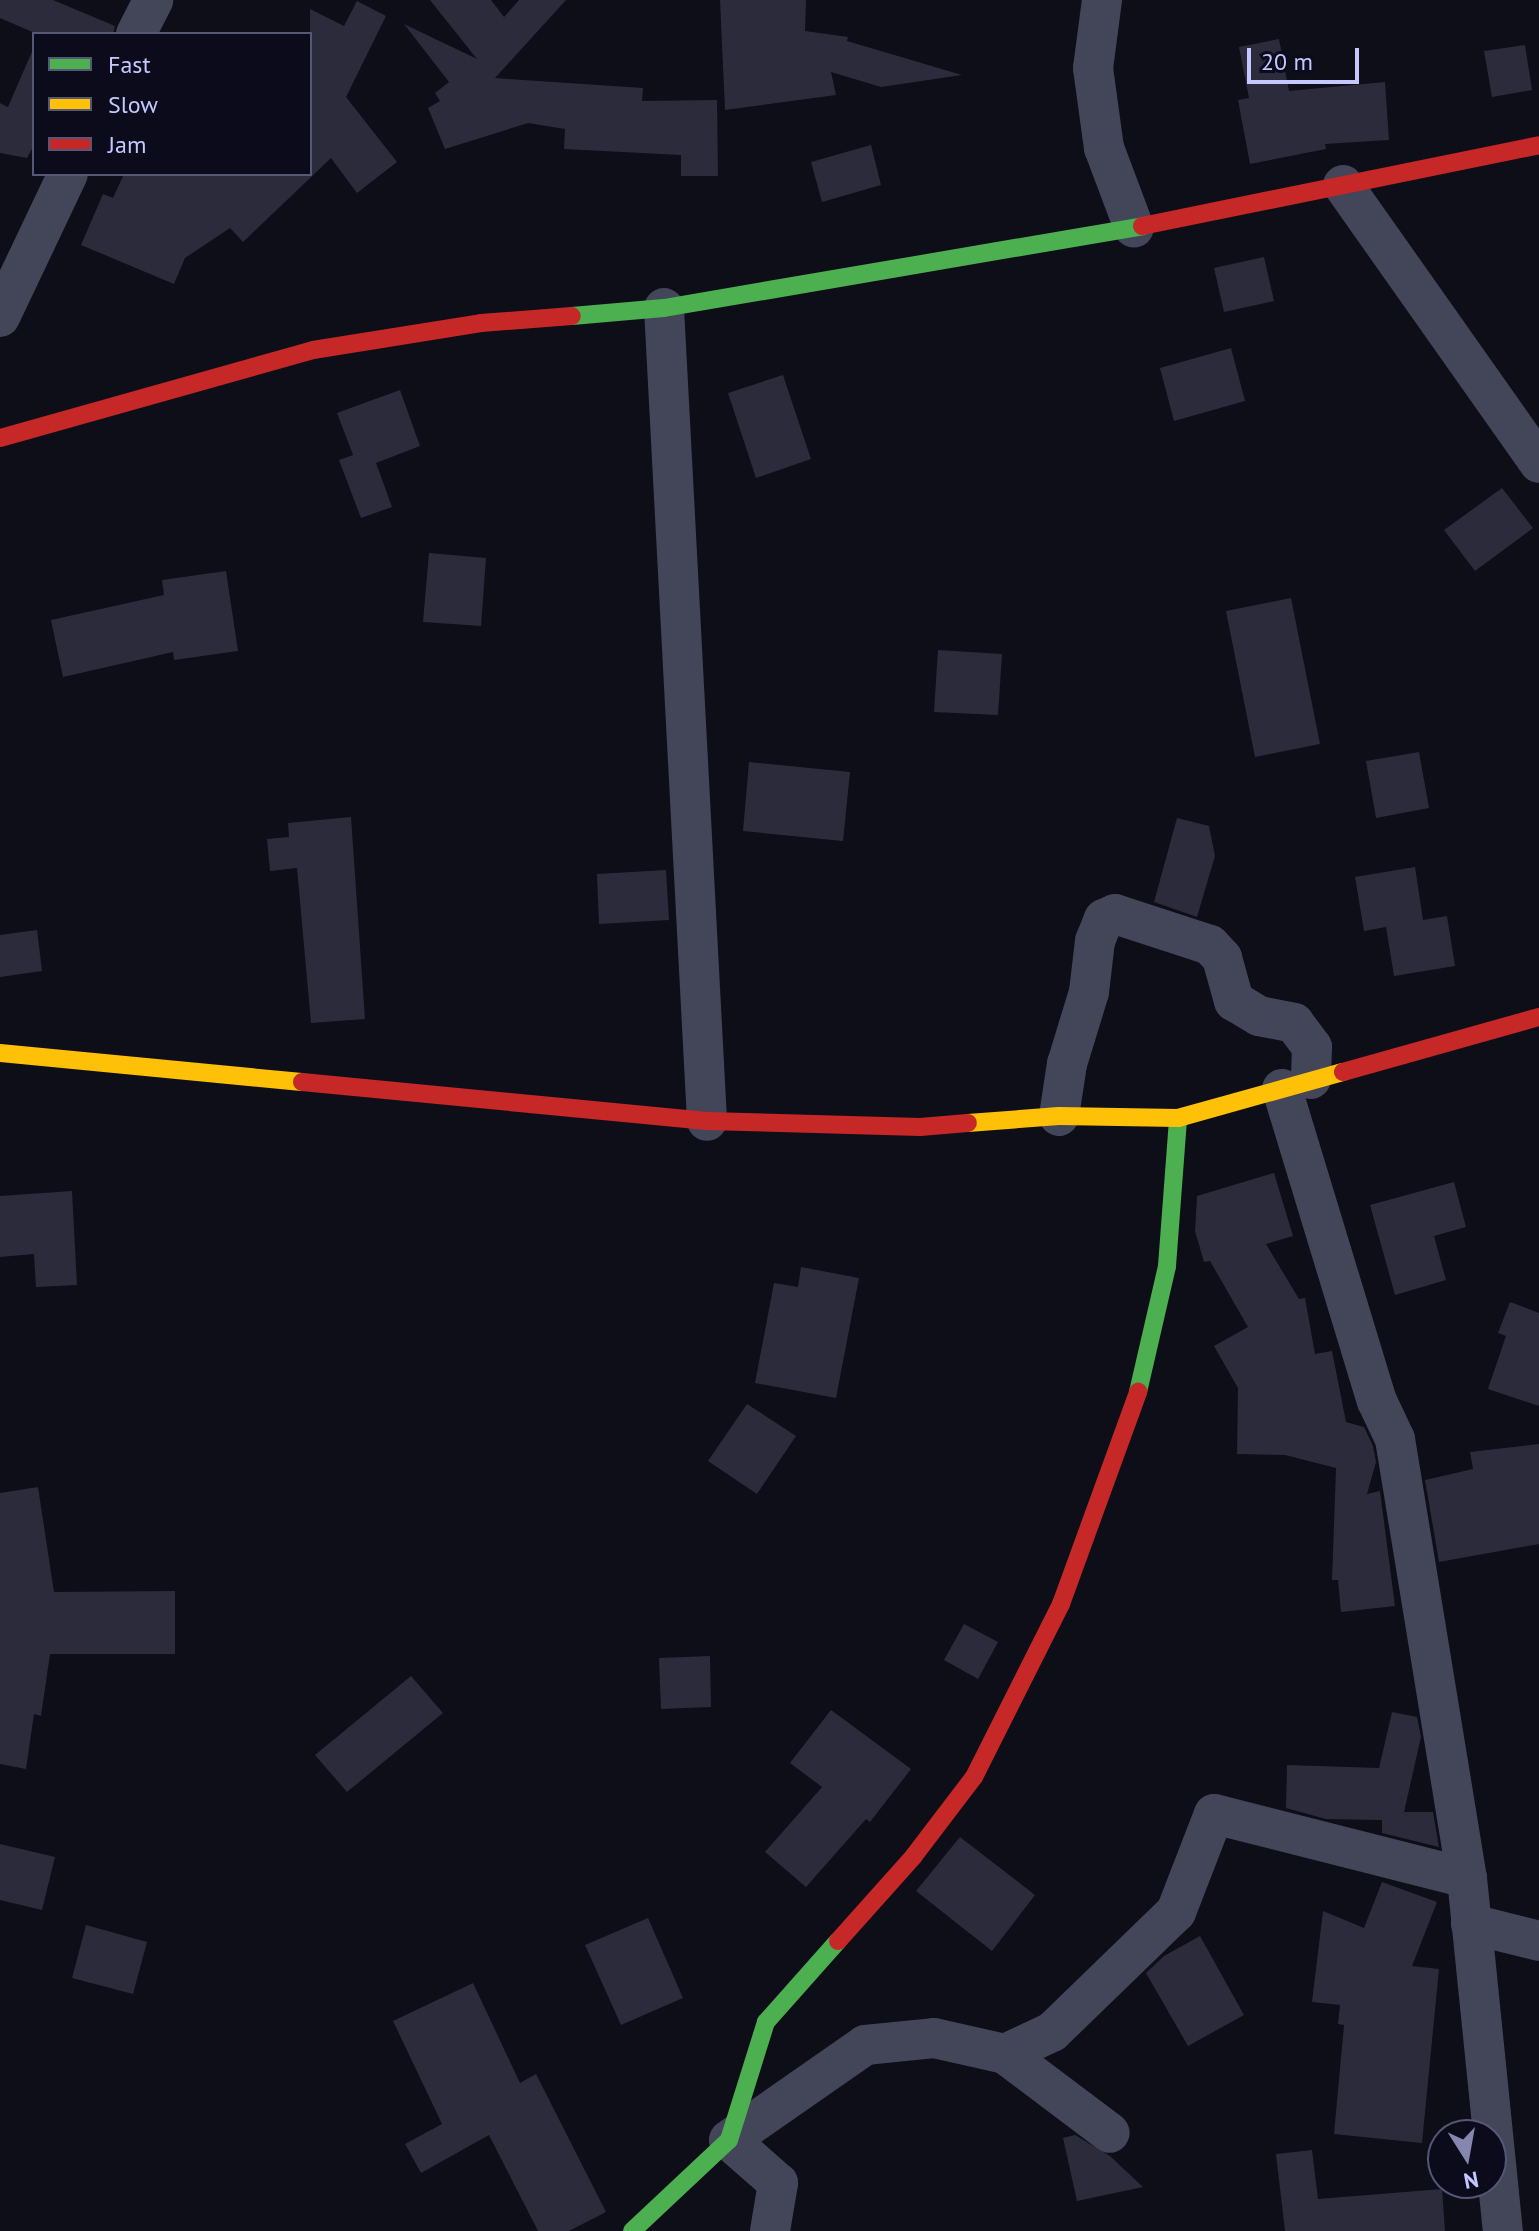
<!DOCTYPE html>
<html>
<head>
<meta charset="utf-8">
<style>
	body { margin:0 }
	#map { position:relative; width:1539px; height:2231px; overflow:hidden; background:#0e0e18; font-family:"PT Sans",sans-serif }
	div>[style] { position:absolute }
	.building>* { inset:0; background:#2b2b3b }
	.street>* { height:40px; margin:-20px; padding:0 20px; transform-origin:20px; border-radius:20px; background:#434559 }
	.fast>* { height:18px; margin:-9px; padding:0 9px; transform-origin:9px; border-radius:9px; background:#4caf50 }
	.slow>* { height:18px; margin:-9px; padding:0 9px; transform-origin:9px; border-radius:9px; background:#ffc107 }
	.jam>* { height:18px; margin:-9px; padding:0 9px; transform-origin:9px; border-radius:9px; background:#c62828 }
	span { translate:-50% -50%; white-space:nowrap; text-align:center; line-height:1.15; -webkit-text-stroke:8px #0b0b1b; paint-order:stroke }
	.legend { position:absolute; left:32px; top:32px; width:280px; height:144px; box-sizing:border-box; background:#0b0b1b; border:2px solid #555776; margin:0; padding:10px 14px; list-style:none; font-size:24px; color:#c5c8ff }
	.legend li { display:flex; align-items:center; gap:16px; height:40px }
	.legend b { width:40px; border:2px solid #555776 }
	.north { position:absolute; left:1427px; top:2119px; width:80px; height:80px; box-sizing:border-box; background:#0b0b1b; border:2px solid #555776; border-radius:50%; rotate:169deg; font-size:22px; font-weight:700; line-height:32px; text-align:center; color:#c5c8ff }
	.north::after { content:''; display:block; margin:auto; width:28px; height:36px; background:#8587ae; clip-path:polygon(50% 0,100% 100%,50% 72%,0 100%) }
	.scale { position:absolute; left:1247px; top:48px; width:112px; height:36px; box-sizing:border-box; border:4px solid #c5c8ff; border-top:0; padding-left:10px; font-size:24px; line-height:28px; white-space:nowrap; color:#c5c8ff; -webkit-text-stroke:6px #0b0b1b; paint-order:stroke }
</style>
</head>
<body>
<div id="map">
	<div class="building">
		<div style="clip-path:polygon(0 0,53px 0,115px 26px,113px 34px,37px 34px,0 18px)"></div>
		<div style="clip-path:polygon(430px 0,491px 0,504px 17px,519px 0,566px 0,495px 78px,643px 88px,642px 101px,717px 100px,718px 176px,681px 176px,681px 155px,564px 149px,565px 129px,528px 123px,445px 149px,428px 108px,440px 101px,435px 93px,449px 82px,404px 24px,477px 59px)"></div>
		<div style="clip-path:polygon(720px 0,806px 0,805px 31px,848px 37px,847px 41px,962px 75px,881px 87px,831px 72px,836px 95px,725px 110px)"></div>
		<div style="clip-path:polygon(357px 1px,386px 16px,346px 97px,397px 162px,357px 193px,331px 158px,243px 242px,230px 228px,185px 258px,174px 284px,81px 245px,103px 194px,113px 198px,124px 174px,310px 174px,310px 9px,344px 26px)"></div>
		<div style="clip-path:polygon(1279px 39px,1289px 91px,1385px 82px,1389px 140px,1325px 144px,1326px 149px,1250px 164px,1238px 100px,1249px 98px,1239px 47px)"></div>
		<div style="clip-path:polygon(1525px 45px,1532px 90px,1492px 97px,1484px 51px)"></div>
		<div style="clip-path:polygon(34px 47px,34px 145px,27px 158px,0 153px,0 103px,8px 107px)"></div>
		<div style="clip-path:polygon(871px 145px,881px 185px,822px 202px,811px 162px)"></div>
		<div style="clip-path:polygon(1264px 257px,1274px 301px,1224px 312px,1214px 268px)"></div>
		<div style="clip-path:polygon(1231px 348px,1245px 401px,1174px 421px,1160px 368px)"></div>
		<div style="clip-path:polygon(783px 375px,811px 459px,756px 478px,728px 393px)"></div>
		<div style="clip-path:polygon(400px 390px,420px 446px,376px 463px,392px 507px,361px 518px,339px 460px,353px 455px,337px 413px)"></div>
		<div style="clip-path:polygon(1502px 488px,1533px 528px,1475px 571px,1444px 530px)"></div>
		<div style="clip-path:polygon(429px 553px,486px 558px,481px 626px,423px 622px)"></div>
		<div style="clip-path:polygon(226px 571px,238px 651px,174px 660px,173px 652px,63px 677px,51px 620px,164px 595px,162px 580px)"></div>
		<div style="clip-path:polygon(1291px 598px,1320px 744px,1255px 757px,1226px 611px)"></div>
		<div style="clip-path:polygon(938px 650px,1002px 654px,998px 715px,934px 712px)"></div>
		<div style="clip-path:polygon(1419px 752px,1429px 808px,1376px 818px,1366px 761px)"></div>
		<div style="clip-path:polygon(749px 762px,850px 772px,843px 841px,743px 831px)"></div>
		<div style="clip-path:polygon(351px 817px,365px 1019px,311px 1023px,297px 868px,270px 871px,267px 839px,289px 837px,288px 823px)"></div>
		<div style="clip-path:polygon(1177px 818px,1209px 826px,1215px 856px,1197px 917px,1154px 902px)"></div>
		<div style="clip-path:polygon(1415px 867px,1423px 920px,1447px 916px,1455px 966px,1394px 976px,1386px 927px,1364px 931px,1355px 877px)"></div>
		<div style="clip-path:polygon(666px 870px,669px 920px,599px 924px,597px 874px)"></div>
		<div style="clip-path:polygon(37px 930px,42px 971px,0 977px,0 935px)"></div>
		<div style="clip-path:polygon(1274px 1173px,1293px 1236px,1266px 1244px,1299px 1299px,1305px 1298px,1315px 1354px,1332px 1351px,1346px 1422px,1364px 1427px,1373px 1446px,1376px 1462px,1367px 1494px,1380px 1491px,1395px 1606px,1341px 1612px,1338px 1580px,1332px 1580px,1336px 1468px,1285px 1455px,1237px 1454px,1238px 1388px,1214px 1346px,1248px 1327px,1210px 1261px,1204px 1262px,1195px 1231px,1197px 1196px)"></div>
		<div style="clip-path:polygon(1454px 1182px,1466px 1227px,1434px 1236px,1446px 1280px,1395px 1295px,1370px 1205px)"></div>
		<div style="clip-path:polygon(72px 1191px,77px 1285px,36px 1287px,34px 1254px,0 1257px,0 1196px)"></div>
		<div style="clip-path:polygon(801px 1267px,859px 1278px,836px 1398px,755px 1383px,774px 1283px,798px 1287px)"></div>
		<div style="clip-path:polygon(1510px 1302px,1539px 1313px,1539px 1406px,1488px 1389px,1506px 1336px,1498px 1333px)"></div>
		<div style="clip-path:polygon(747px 1404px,796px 1436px,757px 1494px,708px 1461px)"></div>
		<div style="clip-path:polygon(1539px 1444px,1539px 1544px,1439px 1562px,1425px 1480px,1473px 1469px,1470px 1452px)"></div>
		<div style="clip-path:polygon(38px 1487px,54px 1592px,175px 1591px,175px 1654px,50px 1654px,41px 1716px,34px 1714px,26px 1769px,0 1764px,0 1493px)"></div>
		<div style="clip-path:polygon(964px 1624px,998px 1642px,978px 1679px,944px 1660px)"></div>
		<div style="clip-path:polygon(710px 1656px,711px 1707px,661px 1709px,659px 1658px)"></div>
		<div style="clip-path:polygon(411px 1676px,443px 1713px,347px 1792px,315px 1755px)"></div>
		<div style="clip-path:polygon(831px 1710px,911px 1769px,870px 1822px,866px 1819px,806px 1887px,765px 1852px,822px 1787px,790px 1763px)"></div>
		<div style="clip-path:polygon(1392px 1712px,1417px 1717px,1421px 1737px,1404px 1812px,1433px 1812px,1439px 1847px,1382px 1833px,1382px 1820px,1326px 1819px,1286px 1808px,1287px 1765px,1379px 1768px)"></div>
		<div style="clip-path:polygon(960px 1837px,1035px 1895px,992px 1951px,916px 1891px)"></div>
		<div style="clip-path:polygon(0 1844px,55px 1857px,42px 1910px,0 1900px)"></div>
		<div style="clip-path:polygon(1382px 1882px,1437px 1902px,1412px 1966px,1439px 1969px,1422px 2143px,1334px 2134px,1344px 2025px,1338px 2024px,1340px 2005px,1312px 2002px,1323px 1911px,1364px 1928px)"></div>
		<div style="clip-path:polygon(648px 1918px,683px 1998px,621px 2025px,585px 1945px)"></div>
		<div style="clip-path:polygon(86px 1925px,147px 1942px,133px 1994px,72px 1978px)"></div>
		<div style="clip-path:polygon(1200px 1936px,1244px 2015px,1188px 2046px,1146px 1973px,1164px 1956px)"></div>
		<div style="clip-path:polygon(473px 1983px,520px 2083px,536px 2074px,606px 2212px,569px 2231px,538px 2231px,489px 2135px,421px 2173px,405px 2144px,442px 2124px,393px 2021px)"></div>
		<div style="clip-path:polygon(1075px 2135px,1110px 2156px,1143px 2187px,1077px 2201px,1063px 2138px)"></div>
		<div style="clip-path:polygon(1312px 2150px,1318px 2199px,1442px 2189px,1445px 2231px,1285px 2231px,1276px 2154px)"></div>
	</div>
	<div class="street">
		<div style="left:1102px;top:0;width:69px;rotate:97.5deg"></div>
		<div style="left:1093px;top:68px;width:81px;rotate:82.2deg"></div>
		<div style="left:1104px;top:148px;width:85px;rotate:69.4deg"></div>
		<div style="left:136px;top:34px;width:38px;rotate:-63deg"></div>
		<div style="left:1343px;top:185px;width:340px;rotate:54.8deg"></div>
		<div style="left:664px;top:308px;width:814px;rotate:86.97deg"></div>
		<div style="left:0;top:317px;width:158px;rotate:-64.6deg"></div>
		<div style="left:1282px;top:1089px;width:326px;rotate:73.1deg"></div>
		<div style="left:1377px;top:1401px;width:42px;rotate:64.7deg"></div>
		<div style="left:1395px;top:1439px;width:445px;rotate:80.7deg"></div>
		<div style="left:1467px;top:1878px;width:355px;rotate:84.2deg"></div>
		<div style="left:1059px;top:1116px;width:53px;rotate:-81.3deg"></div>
		<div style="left:1067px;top:1064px;width:75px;rotate:-73deg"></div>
		<div style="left:1089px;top:992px;width:51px;rotate:-83.3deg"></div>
		<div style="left:1095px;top:941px;width:24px;rotate:-68deg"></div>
		<div style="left:1104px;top:919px;width:12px;rotate:-24deg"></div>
		<div style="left:1115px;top:914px;width:100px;rotate:18.1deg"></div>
		<div style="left:1210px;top:945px;width:18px;rotate:47deg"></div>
		<div style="left:1222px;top:958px;width:45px;rotate:74.4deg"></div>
		<div style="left:1234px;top:1001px;width:29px;rotate:31deg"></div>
		<div style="left:1259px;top:1016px;width:36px;rotate:11deg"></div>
		<div style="left:1294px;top:1023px;width:30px;rotate:53deg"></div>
		<div style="left:1312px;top:1047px;width:32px;rotate:92deg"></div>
		<div style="left:1471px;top:1924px;width:70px;rotate:14deg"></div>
		<div style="left:1005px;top:2054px;width:52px;rotate:-25.1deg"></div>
		<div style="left:1052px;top:2032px;width:173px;rotate:-44.1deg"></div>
		<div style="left:1176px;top:1912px;width:105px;rotate:-68.8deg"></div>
		<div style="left:1214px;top:1814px;width:261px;rotate:14.2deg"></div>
		<div style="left:770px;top:2231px;width:49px;rotate:-80.5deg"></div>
		<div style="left:778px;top:2183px;width:65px;rotate:-138.7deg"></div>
		<div style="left:729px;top:2140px;width:166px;rotate:-34.9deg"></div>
		<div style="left:865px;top:2045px;width:69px;rotate:-5.8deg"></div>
		<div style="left:934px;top:2038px;width:73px;rotate:12.7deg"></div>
		<div style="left:1005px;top:2054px;width:131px;rotate:37deg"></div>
	</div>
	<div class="fast">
		<div style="left:572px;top:316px;width:92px;rotate:-5deg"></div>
		<div style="left:664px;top:308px;width:485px;rotate:-9.7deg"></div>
		<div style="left:1138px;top:1392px;width:129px;rotate:-77deg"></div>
		<div style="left:1167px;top:1266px;width:148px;rotate:-85.7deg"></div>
		<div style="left:632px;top:2231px;width:133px;rotate:-43.2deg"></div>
		<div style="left:729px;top:2140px;width:124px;rotate:-72.6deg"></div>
		<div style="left:766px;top:2022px;width:108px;rotate:-48.4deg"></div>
	</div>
	<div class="slow">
		<div style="left:0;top:1053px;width:303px;rotate:5.5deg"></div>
		<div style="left:968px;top:1123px;width:91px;rotate:-4.4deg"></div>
		<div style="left:1059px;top:1116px;width:119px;rotate:1deg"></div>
		<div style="left:1178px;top:1118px;width:171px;rotate:-15.6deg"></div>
	</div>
	<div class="jam">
		<div style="left:1142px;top:226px;width:405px;rotate:-11.5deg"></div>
		<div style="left:0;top:438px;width:325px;rotate:-15.7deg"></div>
		<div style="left:313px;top:350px;width:170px;rotate:-9.1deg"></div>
		<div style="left:481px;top:323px;width:91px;rotate:-4.4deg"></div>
		<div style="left:1343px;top:1072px;width:204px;rotate:-15.7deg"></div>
		<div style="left:302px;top:1082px;width:407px;rotate:5.5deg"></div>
		<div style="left:707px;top:1121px;width:213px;rotate:1.6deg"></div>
		<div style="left:920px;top:1127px;width:48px;rotate:-4.8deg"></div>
		<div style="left:838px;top:1941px;width:113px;rotate:-48.2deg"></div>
		<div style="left:913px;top:1857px;width:101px;rotate:-52.7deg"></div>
		<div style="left:974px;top:1777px;width:194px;rotate:-63.3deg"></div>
		<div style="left:1061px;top:1604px;width:226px;rotate:-70deg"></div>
	</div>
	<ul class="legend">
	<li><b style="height:10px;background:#4caf50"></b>Fast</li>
	<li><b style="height:10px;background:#ffc107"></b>Slow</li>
	<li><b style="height:10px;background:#c62828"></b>Jam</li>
	</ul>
	<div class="north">N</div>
	<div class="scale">20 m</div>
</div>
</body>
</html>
